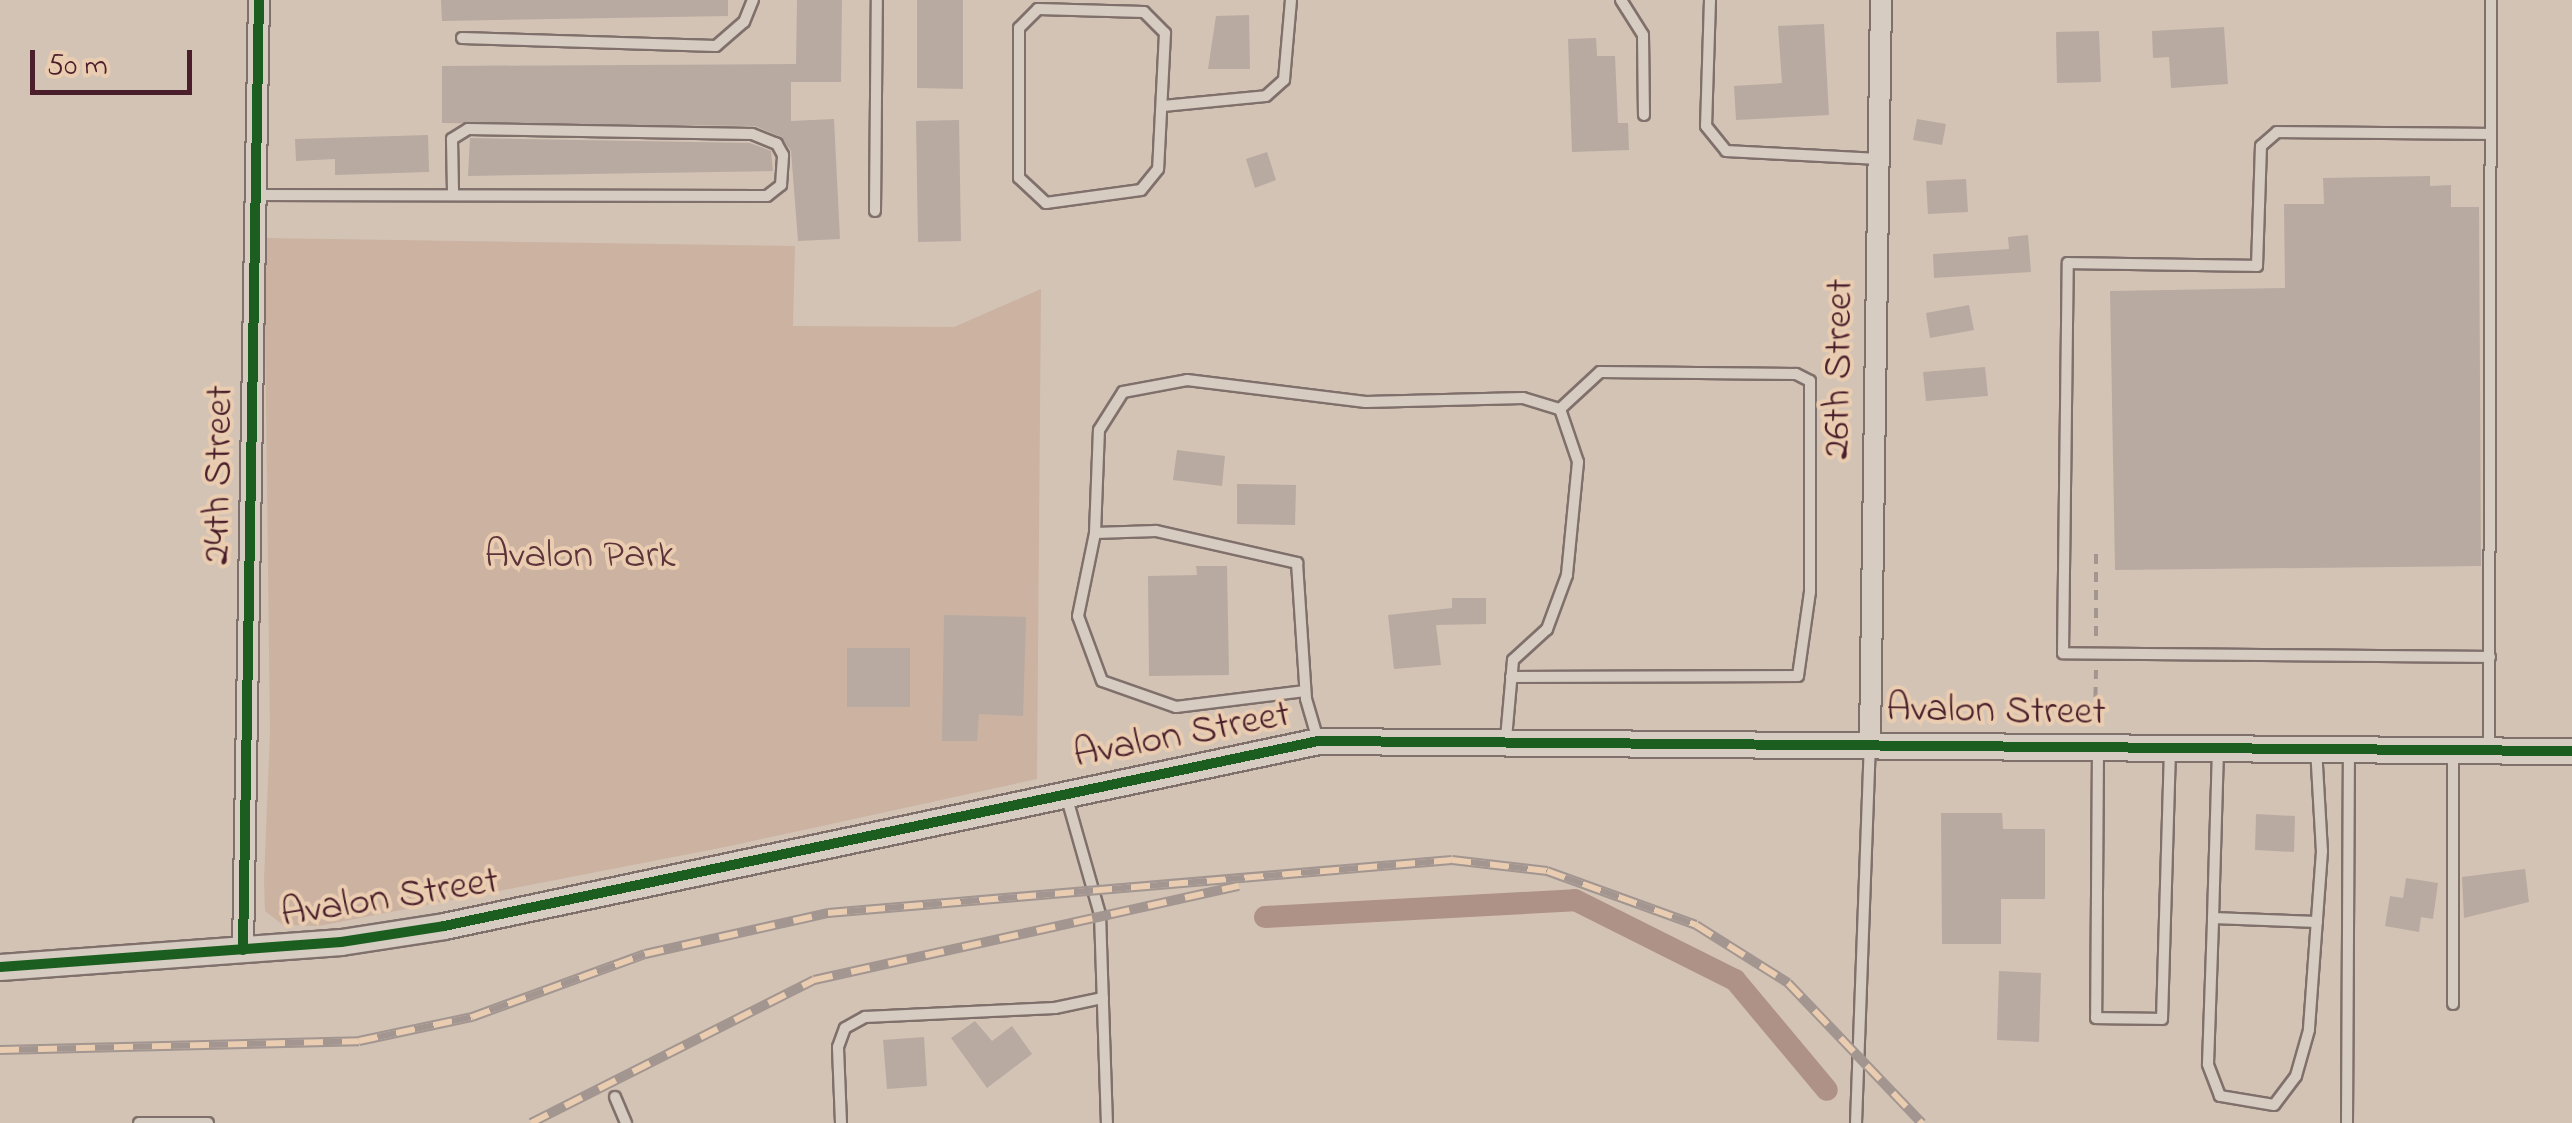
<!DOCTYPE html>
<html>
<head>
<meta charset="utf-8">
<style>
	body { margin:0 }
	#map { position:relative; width:2572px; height:1123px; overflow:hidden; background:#d3c3b5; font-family:"Indie Flower",sans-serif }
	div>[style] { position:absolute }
	.green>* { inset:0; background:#cbb2a1 }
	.canal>* { height:22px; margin:-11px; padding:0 11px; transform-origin:11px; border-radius:11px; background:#af9287 }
	.building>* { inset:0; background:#b8aaa1 }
	.path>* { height:4px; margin-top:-2px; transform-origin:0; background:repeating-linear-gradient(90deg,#a39690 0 10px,transparent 0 18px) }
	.roads { filter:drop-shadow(2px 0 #80706c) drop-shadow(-2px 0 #80706c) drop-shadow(0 2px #80706c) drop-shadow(0 -2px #80706c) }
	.service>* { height:10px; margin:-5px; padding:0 5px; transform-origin:5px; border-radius:5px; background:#d6ccc1 }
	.minor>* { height:20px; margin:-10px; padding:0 10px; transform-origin:10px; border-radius:10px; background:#d6ccc1 }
	.tertiary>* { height:25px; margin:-12.5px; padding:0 12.5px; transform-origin:12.5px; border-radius:12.5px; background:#d6ccc1 }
	.rail>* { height:10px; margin-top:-5px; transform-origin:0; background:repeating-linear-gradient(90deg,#eacdb0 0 19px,#a39690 0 38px); box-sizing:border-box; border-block:2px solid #a39690 }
	.cycleway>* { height:10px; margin:-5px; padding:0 5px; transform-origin:5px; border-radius:5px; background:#1b5e20 }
	span { translate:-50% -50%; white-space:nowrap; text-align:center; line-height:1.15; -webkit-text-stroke:8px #eacdb0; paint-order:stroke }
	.street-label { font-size:40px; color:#4a1f2b }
	.park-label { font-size:40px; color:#5c333a }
	.scale { position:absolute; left:30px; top:50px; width:162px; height:45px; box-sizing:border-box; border:5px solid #4a1f2b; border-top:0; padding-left:12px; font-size:30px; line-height:35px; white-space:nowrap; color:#4a1f2b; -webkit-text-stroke:8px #eacdb0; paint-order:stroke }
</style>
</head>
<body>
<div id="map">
	<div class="green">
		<div style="clip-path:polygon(264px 238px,795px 246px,793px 326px,954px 327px,1041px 289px,1037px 779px,730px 846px,319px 926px,283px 925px,265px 911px,264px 880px,270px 733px)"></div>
	</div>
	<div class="canal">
		<div style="left:1265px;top:917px;width:310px;rotate:-3.1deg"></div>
		<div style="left:1575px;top:900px;width:179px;rotate:26.6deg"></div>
		<div style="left:1735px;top:980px;width:143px;rotate:50.1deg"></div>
	</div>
	<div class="building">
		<div style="clip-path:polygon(441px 0,728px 0,728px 16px,442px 21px)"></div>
		<div style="clip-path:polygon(797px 0,842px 0,841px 82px,791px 82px,791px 121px,834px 119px,840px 239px,798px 241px,791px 151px,781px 137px,755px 126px,442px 123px,442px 66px,796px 64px)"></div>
		<div style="clip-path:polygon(917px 0,963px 0,963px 89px,917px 88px)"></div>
		<div style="clip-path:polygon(1249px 15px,1250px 69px,1208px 69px,1216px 16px)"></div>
		<div style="clip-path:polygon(1824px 24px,1829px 115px,1736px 120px,1734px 86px,1782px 83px,1778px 26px)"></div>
		<div style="clip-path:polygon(2224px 27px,2228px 84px,2171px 88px,2169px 57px,2153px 58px,2152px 31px)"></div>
		<div style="clip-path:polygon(2099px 31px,2101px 82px,2057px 83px,2056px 32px)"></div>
		<div style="clip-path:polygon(1596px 38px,1597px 56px,1615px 56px,1618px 123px,1628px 123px,1629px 150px,1572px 152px,1568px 39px)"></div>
		<div style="clip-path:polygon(1917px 119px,1946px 124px,1942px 145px,1913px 140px)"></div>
		<div style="clip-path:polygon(959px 120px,961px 241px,918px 242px,916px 121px)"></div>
		<div style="clip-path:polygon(428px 135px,429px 172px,335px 175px,335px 159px,296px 161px,295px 139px)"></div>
		<div style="clip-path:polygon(470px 138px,750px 143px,771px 151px,773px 171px,468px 176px)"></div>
		<div style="clip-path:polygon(1267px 152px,1276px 180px,1255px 188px,1246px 159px)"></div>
		<div style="clip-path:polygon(2430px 176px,2430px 186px,2451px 185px,2451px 207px,2479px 207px,2481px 566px,2115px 570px,2110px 291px,2285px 288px,2284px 204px,2324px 204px,2323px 178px)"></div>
		<div style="clip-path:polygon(1966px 179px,1968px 212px,1928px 214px,1926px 181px)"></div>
		<div style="clip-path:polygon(2028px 235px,2031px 272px,1934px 278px,1933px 254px,2009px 249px,2008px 237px)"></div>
		<div style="clip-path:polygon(1969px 305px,1974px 330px,1930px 338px,1926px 313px)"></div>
		<div style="clip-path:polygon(1985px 367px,1988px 396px,1926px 401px,1923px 372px)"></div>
		<div style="clip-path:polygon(1177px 450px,1225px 456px,1222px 486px,1173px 480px)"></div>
		<div style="clip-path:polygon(1237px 484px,1296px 485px,1295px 525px,1237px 524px)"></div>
		<div style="clip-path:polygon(1196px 566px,1227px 566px,1229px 675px,1149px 676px,1148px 576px,1197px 575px)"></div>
		<div style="clip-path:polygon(1452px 598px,1486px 598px,1486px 624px,1436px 625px,1441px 665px,1394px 669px,1388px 615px,1452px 608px)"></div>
		<div style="clip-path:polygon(944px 615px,1026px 617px,1023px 716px,979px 714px,977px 741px,942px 741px)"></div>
		<div style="clip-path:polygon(847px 648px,910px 648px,910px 707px,847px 707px)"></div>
		<div style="clip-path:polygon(1941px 813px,2002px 813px,2003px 829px,2045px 829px,2045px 899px,2001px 899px,2001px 944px,1942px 944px)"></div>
		<div style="clip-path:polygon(2256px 814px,2295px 816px,2294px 852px,2255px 850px)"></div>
		<div style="clip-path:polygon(2525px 869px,2529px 902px,2464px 918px,2462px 877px)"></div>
		<div style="clip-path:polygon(2406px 878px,2438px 883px,2433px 919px,2421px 917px,2419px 932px,2385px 926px,2390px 896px,2403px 898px)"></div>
		<div style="clip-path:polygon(1999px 971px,2041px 973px,2039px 1042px,1997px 1040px)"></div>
		<div style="clip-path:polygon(975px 1021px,992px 1041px,1012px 1026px,1032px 1054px,987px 1088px,951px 1038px)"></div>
		<div style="clip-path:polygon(924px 1037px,927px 1086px,887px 1089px,883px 1040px)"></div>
	</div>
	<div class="path">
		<div style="left:2096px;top:636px;width:85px;rotate:-90deg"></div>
		<div style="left:2095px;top:715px;width:45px;rotate:-88.7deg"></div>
	</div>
	<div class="roads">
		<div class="service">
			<div style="left:1621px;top:0;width:41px;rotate:57.8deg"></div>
			<div style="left:1643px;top:35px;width:80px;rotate:89.3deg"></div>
			<div style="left:1710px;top:0;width:126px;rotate:91.8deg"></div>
			<div style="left:1706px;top:126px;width:32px;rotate:51deg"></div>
			<div style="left:1726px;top:151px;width:153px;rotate:3deg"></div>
			<div style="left:1038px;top:9px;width:106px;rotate:1.6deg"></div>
			<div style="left:1144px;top:12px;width:30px;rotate:45deg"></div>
			<div style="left:1165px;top:33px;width:136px;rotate:92.9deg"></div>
			<div style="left:1158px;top:169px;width:27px;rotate:129deg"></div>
			<div style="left:1141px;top:190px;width:96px;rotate:172.2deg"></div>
			<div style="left:1046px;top:203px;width:37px;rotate:-137deg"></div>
			<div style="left:1019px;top:178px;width:150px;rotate:-90deg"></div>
			<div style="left:1019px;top:28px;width:27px;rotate:-45deg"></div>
			<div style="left:462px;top:38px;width:254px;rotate:1.8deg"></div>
			<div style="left:716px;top:46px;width:37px;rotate:-41deg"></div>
			<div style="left:744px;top:22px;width:24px;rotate:-68deg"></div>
			<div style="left:1163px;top:106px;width:103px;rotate:-5.5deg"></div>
			<div style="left:1266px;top:96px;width:24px;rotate:-42deg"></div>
			<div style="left:1284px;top:80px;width:80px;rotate:-85deg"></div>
			<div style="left:255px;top:195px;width:512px;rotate:0.11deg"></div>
			<div style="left:767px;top:196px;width:18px;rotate:-38deg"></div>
			<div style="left:781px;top:185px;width:30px;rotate:-86deg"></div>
			<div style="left:783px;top:155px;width:13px;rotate:-119deg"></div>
			<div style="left:777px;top:144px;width:27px;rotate:-158deg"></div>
			<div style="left:752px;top:134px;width:284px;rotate:-179deg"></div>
			<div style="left:468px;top:129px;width:19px;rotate:148deg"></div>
			<div style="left:452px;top:139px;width:54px;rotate:88.9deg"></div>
			<div style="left:875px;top:211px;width:211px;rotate:-89.5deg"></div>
			<div style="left:1095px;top:533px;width:103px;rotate:-87.8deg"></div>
			<div style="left:1099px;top:430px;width:45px;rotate:-57.7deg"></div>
			<div style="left:1123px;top:392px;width:65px;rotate:-10.6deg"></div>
			<div style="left:1187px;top:380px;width:180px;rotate:7deg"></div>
			<div style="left:1366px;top:402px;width:157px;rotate:-1.5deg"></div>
			<div style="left:1523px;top:398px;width:39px;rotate:17deg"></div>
			<div style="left:1560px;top:409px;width:56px;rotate:71.2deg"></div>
			<div style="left:1578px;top:462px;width:114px;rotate:95.6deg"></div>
			<div style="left:1567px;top:575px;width:58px;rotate:110.3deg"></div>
			<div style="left:1547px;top:629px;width:46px;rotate:137.6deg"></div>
			<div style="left:1513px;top:660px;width:78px;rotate:95.1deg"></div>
			<div style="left:2490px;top:657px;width:427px;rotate:-179.5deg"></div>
			<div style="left:2063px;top:653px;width:390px;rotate:-89.3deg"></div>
			<div style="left:2068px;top:263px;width:189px;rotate:0.9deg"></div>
			<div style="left:2257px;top:266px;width:120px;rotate:-88.1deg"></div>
			<div style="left:2261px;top:146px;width:21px;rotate:-41deg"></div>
			<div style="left:2277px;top:132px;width:214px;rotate:0.5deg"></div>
			<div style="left:1511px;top:677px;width:287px;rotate:-0.2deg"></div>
			<div style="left:1798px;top:676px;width:85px;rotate:-81.9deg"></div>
			<div style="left:1810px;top:592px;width:211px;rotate:-90deg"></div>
			<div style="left:1810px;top:381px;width:16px;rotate:-153deg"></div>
			<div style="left:1796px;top:374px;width:196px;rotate:-179.4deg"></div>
			<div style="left:1600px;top:372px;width:54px;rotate:137.2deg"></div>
			<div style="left:1305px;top:691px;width:130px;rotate:172.9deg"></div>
			<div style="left:1176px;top:707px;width:78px;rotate:-160.6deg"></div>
			<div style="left:1102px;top:681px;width:69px;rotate:-110.3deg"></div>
			<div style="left:1078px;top:616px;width:85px;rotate:-78.4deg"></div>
			<div style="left:1095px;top:533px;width:61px;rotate:-1.9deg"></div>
			<div style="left:1156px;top:531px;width:145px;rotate:12.8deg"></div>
			<div style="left:1297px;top:563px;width:136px;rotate:86.2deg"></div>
			<div style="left:1306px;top:699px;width:43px;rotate:73.7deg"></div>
			<div style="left:2316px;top:748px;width:103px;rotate:86.7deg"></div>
			<div style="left:2322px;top:851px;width:179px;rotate:94.2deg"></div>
			<div style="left:2309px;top:1030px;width:48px;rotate:105.8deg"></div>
			<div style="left:2296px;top:1076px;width:36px;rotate:127deg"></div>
			<div style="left:2274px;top:1105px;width:55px;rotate:-170.5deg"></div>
			<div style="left:2220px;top:1096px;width:34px;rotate:-111deg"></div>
			<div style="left:2208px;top:1064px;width:146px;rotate:-88deg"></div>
			<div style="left:2213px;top:918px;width:104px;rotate:2.2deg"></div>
			<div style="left:2489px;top:749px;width:749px;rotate:-89.85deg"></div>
			<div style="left:2098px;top:750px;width:268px;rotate:90.4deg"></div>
			<div style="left:2096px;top:1018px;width:66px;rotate:0.9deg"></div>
			<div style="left:2162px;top:1019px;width:268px;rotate:-88.3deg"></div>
			<div style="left:2453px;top:750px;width:254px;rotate:90deg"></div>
			<div style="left:1066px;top:795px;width:124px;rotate:74.1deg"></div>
			<div style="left:1100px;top:914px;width:209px;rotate:88.1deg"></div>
			<div style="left:2213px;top:918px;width:169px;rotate:-88.3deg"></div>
			<div style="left:615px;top:1097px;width:28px;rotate:67deg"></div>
			<div style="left:139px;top:1123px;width:69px"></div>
			<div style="left:841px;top:1123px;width:76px;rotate:-92.3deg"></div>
			<div style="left:838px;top:1047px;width:20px;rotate:-70deg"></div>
			<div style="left:845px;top:1028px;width:23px;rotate:-29deg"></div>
			<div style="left:865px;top:1017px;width:190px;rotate:-2.7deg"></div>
			<div style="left:1055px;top:1008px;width:49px;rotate:-11.8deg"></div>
			<div style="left:1856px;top:1123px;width:379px;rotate:-87.9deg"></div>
			<div style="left:2347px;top:1123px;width:375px;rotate:-89.7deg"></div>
		</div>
		<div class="minor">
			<div style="left:1870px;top:740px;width:740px;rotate:-89.15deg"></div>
			<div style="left:243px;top:950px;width:950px;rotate:-89.04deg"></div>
		</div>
		<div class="tertiary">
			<div style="left:0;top:967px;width:342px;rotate:-4.2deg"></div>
			<div style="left:341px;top:942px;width:104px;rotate:-8.8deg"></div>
			<div style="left:444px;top:926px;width:893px;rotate:-11.95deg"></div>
			<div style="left:1318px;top:741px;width:1254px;rotate:0.46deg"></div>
		</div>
	</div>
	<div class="rail">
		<div style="left:0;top:1050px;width:359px;rotate:-1.4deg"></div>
		<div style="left:359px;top:1041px;width:116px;rotate:-12deg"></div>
		<div style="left:472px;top:1017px;width:184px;rotate:-20deg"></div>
		<div style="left:645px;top:954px;width:188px;rotate:-12.6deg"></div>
		<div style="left:828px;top:913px;width:626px;rotate:-4.85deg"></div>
		<div style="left:1452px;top:860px;width:96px;rotate:6.6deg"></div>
		<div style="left:1547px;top:871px;width:158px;rotate:19.9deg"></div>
		<div style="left:1696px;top:925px;width:109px;rotate:32.2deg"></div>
		<div style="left:1788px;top:983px;width:194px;rotate:46.3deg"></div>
		<div style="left:531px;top:1123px;width:317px;rotate:-26.8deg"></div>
		<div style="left:814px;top:980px;width:435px;rotate:-12.5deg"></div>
	</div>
	<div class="cycleway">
		<div style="left:243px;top:950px;width:950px;rotate:-89.04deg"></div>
		<div style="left:0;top:967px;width:342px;rotate:-4.2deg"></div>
		<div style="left:341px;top:942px;width:104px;rotate:-8.8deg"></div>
		<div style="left:444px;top:926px;width:893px;rotate:-11.95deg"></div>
		<div style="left:1318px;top:741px;width:1254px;rotate:0.46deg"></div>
	</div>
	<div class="street-label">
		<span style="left:1840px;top:369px;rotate:-89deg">26th Street</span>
		<span style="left:220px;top:475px;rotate:-89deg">24th Street</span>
		<span style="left:1996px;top:712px;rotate:1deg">Avalon Street</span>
		<span style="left:1182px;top:736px;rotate:-11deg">Avalon Street</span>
		<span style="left:390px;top:899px;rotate:-9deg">Avalon Street</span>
	</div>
	<div class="park-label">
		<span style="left:580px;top:557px">Avalon Park</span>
	</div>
	<div class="scale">50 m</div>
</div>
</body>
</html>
